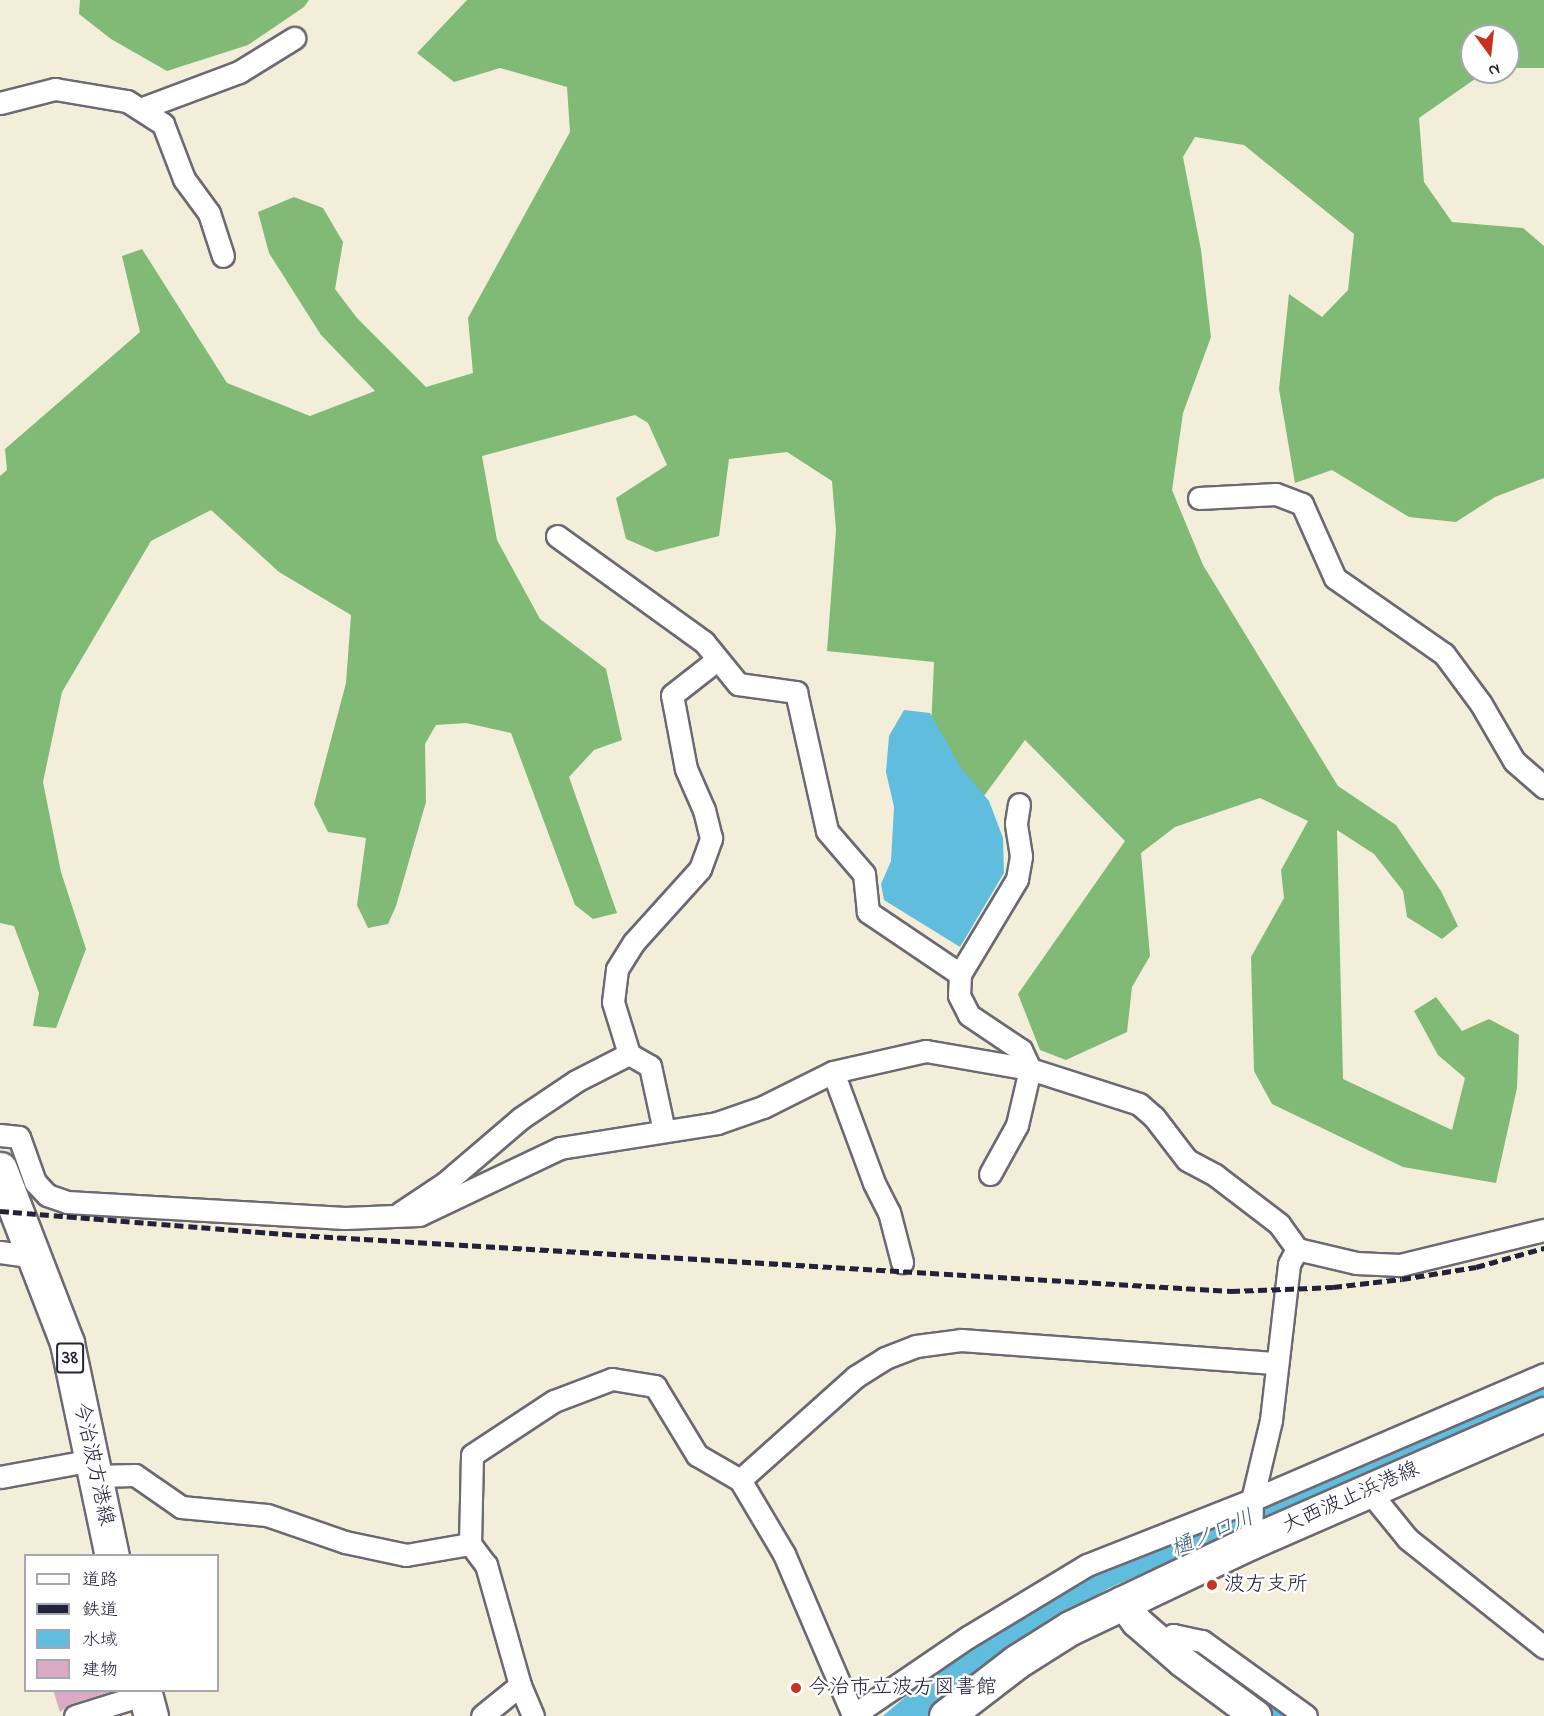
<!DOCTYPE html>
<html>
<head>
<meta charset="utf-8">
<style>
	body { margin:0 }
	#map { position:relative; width:1544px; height:1716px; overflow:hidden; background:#f2eeda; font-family:"Indie Flower","Klee One",sans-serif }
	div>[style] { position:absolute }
	.forest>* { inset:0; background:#81b976 }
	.water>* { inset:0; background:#60bdde }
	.river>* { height:32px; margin:-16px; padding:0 16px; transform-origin:16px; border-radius:16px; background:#60bdde }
	.building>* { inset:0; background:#dbabc6 }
	.roads { filter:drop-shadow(2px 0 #6b6973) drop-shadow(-2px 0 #6b6973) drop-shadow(0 2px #6b6973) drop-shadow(0 -2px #6b6973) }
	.street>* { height:21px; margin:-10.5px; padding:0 10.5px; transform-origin:10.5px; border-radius:10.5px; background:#fff }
	.secondary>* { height:30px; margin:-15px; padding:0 15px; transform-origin:15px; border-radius:15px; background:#fff }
	.primary>* { height:33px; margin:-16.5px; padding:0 16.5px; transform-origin:16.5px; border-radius:16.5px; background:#fff }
	.rail>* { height:4.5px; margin-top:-2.25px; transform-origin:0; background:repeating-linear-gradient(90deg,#22223b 0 9px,transparent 0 13.5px) }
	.dots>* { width:16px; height:16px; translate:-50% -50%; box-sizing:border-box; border:3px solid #fff; border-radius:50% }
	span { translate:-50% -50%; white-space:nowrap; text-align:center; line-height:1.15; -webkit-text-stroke:5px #fff; paint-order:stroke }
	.shield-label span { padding:2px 4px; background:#fff; border:2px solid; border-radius:4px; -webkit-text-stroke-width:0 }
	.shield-label { font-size:20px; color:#22223b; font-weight:700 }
	.street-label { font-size:21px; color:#22223b }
	.poi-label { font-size:21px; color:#22223b }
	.left { translate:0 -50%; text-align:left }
	.water-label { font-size:22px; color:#3b607c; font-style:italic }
	.legend { position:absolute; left:24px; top:1554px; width:195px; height:138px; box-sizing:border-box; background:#fff; border:2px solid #a7a7b1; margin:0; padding:8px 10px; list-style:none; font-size:18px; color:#22223b }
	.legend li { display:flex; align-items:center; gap:12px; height:30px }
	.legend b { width:30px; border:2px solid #a7a7b1 }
	.north { position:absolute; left:1460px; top:24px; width:60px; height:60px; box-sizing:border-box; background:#fff; border:2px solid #a7a7b1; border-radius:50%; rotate:165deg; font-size:16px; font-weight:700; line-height:24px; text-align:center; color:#22223b }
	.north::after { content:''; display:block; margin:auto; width:21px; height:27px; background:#c8321e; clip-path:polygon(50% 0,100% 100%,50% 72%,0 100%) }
</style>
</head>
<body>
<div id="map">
	<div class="forest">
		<div style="clip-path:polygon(80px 0,309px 0,304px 7px,248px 45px,167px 71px,111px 39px,79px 14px)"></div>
		<div style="clip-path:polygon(467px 0,1544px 0,1544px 68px,1508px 68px,1508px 36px,1472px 36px,1472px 72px,1485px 72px,1419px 118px,1424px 182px,1452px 222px,1523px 228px,1544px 246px,1544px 478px,1495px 497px,1456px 522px,1409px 517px,1332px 470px,1295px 483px,1279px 389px,1289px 294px,1322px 317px,1348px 290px,1354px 234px,1244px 145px,1195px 137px,1183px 157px,1201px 250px,1211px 337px,1183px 413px,1172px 490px,1203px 565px,1338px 786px,1396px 825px,1441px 891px,1458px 926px,1442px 939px,1407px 917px,1403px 891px,1374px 854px,1337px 830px,1343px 1079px,1452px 1130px,1465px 1078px,1438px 1055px,1414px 1011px,1436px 997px,1462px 1031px,1489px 1019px,1519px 1035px,1517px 1088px,1496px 1183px,1403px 1167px,1272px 1104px,1254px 1071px,1251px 957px,1284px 898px,1281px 870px,1308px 821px,1260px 798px,1175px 827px,1141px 853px,1150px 956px,1132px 987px,1127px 1032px,1066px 1060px,1040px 1050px,1018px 994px,1125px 841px,1025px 740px,981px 800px,931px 729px,934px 662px,827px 651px,836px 530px,832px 481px,787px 452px,729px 459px,719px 536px,656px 552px,626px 539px,616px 498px,667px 465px,648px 423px,635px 415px,482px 456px,497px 540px,540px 619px,606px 669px,622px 740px,594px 750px,569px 777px,617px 913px,593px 919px,575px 905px,511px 733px,466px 723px,436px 725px,425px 744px,426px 802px,396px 906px,388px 924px,368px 928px,357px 905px,366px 838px,328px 832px,314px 804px,346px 683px,351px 615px,279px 572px,211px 510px,151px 541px,62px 692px,43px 782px,61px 872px,86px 949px,56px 1028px,33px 1026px,39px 993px,14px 926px,0 923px,0 476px,7px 470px,5px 449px,140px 332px,122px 256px,142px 249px,227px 383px,310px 416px,375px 391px,321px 335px,269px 253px,258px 212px,294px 197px,323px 208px,343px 242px,335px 289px,357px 318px,426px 387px,473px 373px,468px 318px,570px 132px,567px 87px,500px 68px,454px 82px,417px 53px)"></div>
	</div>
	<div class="water">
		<div style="clip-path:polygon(904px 710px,930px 713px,961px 768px,989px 801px,1003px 838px,1004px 873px,960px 947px,884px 900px,881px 884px,891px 861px,894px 807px,886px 772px,889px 736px)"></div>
		<div style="clip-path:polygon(1544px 1382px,1544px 1402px,1109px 1588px,1038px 1632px,930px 1716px,883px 1716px,946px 1662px,1059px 1586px)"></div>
	</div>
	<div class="river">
		<div style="left:1187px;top:1646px;width:121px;rotate:35.3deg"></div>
	</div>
	<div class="building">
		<div style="clip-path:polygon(53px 1690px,110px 1690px,110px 1692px,71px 1704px,60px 1712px)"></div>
	</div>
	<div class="roads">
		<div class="street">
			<div style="left:0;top:103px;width:57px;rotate:-14.3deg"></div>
			<div style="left:55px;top:89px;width:73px;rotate:9.5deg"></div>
			<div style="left:127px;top:101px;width:43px;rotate:32.6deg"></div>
			<div style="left:163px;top:124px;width:59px;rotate:69.1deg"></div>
			<div style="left:184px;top:179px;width:42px;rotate:53.7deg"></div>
			<div style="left:209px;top:213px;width:45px;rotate:72deg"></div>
			<div style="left:140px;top:109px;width:106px;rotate:-20.5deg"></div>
			<div style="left:239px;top:72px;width:65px;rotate:-31.7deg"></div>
			<div style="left:1199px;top:498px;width:77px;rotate:-3deg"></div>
			<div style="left:1276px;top:494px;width:28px;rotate:21deg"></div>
			<div style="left:1302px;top:504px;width:81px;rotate:66deg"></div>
			<div style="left:1335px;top:578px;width:133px;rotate:34.9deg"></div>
			<div style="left:1444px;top:654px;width:62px;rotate:53.5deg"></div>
			<div style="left:1481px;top:704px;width:66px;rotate:59.9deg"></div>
			<div style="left:1514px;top:761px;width:40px;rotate:41deg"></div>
			<div style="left:557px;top:536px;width:181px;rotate:35.8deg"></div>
			<div style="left:704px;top:642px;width:54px;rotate:51deg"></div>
			<div style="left:738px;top:684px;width:59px;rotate:7.9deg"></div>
			<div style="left:796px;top:692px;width:142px;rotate:77.4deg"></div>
			<div style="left:827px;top:831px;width:57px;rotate:49.3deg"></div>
			<div style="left:864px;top:874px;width:38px;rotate:84deg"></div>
			<div style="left:868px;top:912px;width:111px;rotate:34deg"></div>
			<div style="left:629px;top:1054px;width:24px;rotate:30deg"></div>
			<div style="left:650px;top:1066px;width:66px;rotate:77.8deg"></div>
			<div style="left:833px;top:1072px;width:118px;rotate:69.7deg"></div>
			<div style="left:874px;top:1183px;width:33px;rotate:63deg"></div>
			<div style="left:889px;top:1212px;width:52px;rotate:75.4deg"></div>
			<div style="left:0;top:1135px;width:19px;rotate:6deg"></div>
			<div style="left:19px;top:1137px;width:48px;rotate:70.4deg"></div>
			<div style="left:35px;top:1182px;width:18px;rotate:47deg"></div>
			<div style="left:47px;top:1195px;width:21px;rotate:19deg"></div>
			<div style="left:67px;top:1202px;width:278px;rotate:3.3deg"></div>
			<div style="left:345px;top:1218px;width:74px;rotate:-2.3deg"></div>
			<div style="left:419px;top:1215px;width:156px;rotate:-25.4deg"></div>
			<div style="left:560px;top:1148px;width:159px;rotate:-9deg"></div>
			<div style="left:717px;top:1123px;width:49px;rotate:-19.2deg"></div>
			<div style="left:763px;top:1107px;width:78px;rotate:-26.6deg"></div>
			<div style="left:833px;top:1072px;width:95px;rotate:-12.7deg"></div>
			<div style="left:926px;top:1051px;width:106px;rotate:9.8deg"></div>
			<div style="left:1030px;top:1069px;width:114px;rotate:17.8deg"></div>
			<div style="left:1139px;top:1104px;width:20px;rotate:41deg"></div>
			<div style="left:1154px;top:1117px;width:54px;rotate:52.5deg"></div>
			<div style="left:1187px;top:1160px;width:32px;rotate:28deg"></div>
			<div style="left:1215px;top:1175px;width:81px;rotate:37.4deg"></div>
			<div style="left:1279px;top:1224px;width:31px;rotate:54deg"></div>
			<div style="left:1297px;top:1249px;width:61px;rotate:13.3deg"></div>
			<div style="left:1356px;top:1263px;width:44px;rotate:2.6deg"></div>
			<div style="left:1400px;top:1265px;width:148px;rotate:-13.7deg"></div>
			<div style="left:990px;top:1174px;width:56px;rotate:-61.1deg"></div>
			<div style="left:1017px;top:1125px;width:57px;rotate:-76.9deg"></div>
			<div style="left:1030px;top:1069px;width:21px;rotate:-115deg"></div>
			<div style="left:1021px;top:1050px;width:63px;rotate:-146.1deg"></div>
			<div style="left:969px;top:1015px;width:22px;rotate:-117deg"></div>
			<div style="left:959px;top:995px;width:21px;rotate:-87deg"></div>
			<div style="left:960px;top:974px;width:111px;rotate:-59deg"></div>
			<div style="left:1017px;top:879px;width:23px;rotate:-80deg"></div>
			<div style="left:1021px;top:856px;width:33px;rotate:-99deg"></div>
			<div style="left:1016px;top:823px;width:19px;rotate:-81deg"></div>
			<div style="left:400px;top:1213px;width:54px;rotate:-33.7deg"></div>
			<div style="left:445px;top:1183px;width:100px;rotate:-40.5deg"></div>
			<div style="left:521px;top:1118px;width:66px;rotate:-33.9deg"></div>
			<div style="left:576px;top:1081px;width:59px;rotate:-27deg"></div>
			<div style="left:629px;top:1054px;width:54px;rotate:-107.1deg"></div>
			<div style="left:613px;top:1002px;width:33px;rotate:-83deg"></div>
			<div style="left:617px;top:969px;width:32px;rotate:-58deg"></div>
			<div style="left:634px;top:942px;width:98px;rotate:-47.9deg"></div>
			<div style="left:700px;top:869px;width:33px;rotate:-70deg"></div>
			<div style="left:711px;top:838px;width:29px;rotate:-104deg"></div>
			<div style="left:704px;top:810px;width:45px;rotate:-113.7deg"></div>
			<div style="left:686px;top:769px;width:75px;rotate:-100.7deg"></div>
			<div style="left:672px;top:695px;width:58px;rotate:-38deg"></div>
			<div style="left:0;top:1252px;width:36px;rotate:8deg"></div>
			<div style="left:95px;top:1476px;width:40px;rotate:-1.4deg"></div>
			<div style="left:135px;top:1475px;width:56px;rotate:34.8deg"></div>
			<div style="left:181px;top:1507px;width:86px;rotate:5.3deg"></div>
			<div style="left:267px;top:1515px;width:83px;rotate:19.1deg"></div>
			<div style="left:345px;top:1542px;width:62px;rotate:12deg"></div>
			<div style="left:406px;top:1555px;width:65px;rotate:-9.8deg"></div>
			<div style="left:0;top:1477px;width:95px;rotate:-10.4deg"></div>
			<div style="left:740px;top:1480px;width:154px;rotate:-41.8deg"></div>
			<div style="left:855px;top:1377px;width:36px;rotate:-32deg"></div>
			<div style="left:885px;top:1358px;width:33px;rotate:-21deg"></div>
			<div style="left:916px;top:1346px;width:45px;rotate:-7.6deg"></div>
			<div style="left:961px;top:1340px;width:317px;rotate:4.2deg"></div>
			<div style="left:1368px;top:1490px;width:63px;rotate:50.8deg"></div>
			<div style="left:1408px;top:1539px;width:174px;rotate:38.5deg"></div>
			<div style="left:1251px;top:1542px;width:42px;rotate:-88.6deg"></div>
			<div style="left:1252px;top:1500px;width:82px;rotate:-76.6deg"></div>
			<div style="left:1271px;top:1420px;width:157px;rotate:-83.4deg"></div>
			<div style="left:1289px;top:1264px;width:17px;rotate:-62deg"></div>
			<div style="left:1161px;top:1642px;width:14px;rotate:-30deg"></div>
			<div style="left:1173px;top:1635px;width:30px;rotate:12deg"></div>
			<div style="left:1202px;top:1641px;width:128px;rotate:35.8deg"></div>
			<div style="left:75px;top:1716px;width:73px;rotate:-17.4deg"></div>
			<div style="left:482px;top:1716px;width:49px;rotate:-39.2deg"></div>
			<div style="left:533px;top:1716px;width:34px;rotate:-113deg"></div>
			<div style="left:520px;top:1685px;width:125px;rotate:-105.8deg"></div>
			<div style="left:486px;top:1565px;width:26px;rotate:-127deg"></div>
			<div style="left:470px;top:1544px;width:89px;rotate:-88.7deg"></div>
			<div style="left:472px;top:1455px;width:98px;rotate:-33.4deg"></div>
			<div style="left:554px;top:1401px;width:62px;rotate:-20.8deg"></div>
			<div style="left:612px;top:1379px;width:44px;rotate:9.2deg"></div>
			<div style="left:655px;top:1386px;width:81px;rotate:58.7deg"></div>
			<div style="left:697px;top:1455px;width:50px;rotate:30.2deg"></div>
			<div style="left:740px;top:1480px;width:86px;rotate:59.3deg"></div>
			<div style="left:784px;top:1554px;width:175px;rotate:66.8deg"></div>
			<div style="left:852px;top:1716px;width:140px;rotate:-34.3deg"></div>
			<div style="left:968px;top:1637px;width:139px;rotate:-31.2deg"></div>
			<div style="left:1087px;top:1565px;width:177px;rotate:-21.5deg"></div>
			<div style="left:1252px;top:1500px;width:318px;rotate:-23.3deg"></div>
		</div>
		<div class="secondary">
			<div style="left:1122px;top:1602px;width:25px;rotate:53deg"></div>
			<div style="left:1137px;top:1622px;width:61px;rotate:41deg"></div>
			<div style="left:1183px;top:1662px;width:91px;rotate:36.5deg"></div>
		</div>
		<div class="primary">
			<div style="left:0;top:1169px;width:186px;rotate:68.9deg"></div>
			<div style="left:67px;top:1343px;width:218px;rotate:78.1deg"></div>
			<div style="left:144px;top:1690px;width:27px;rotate:75deg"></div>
			<div style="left:946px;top:1716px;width:88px;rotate:-37.6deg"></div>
			<div style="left:1016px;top:1662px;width:64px;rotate:-32.2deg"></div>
			<div style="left:1070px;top:1628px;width:200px;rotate:-25.4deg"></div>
			<div style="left:1251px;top:1542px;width:320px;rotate:-23.6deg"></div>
		</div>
	</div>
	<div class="rail">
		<div style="left:0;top:1211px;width:298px;rotate:4.6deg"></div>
		<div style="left:297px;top:1235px;width:936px;rotate:3.43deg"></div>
		<div style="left:1231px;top:1291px;width:102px;rotate:-2.2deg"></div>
		<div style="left:1333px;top:1287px;width:69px;rotate:-6.6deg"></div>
		<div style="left:1402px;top:1279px;width:75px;rotate:-9.2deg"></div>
		<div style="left:1476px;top:1267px;width:71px;rotate:-15.6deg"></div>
	</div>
	<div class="dots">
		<div style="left:1212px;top:1585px;background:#c8321e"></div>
		<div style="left:796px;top:1688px;background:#c8321e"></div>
	</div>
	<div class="shield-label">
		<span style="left:70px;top:1358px">38</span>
	</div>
	<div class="street-label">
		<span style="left:93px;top:1464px;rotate:78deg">今治波方港線</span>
		<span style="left:1351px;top:1498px;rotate:-24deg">大西波止浜港線</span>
	</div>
	<div class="poi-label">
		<span class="left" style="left:1224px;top:1585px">波方支所</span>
		<span class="left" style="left:808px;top:1688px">今治市立波方図書館</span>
	</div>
	<div class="water-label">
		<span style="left:1213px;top:1535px;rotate:-23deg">樋ノ口川</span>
	</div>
	<ul class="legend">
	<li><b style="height:8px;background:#fff"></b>道路</li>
	<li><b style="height:8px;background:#22223b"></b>鉄道</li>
	<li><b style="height:16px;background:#60bdde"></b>水域</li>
	<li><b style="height:16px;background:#dbabc6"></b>建物</li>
	</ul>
	<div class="north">N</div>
</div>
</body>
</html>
